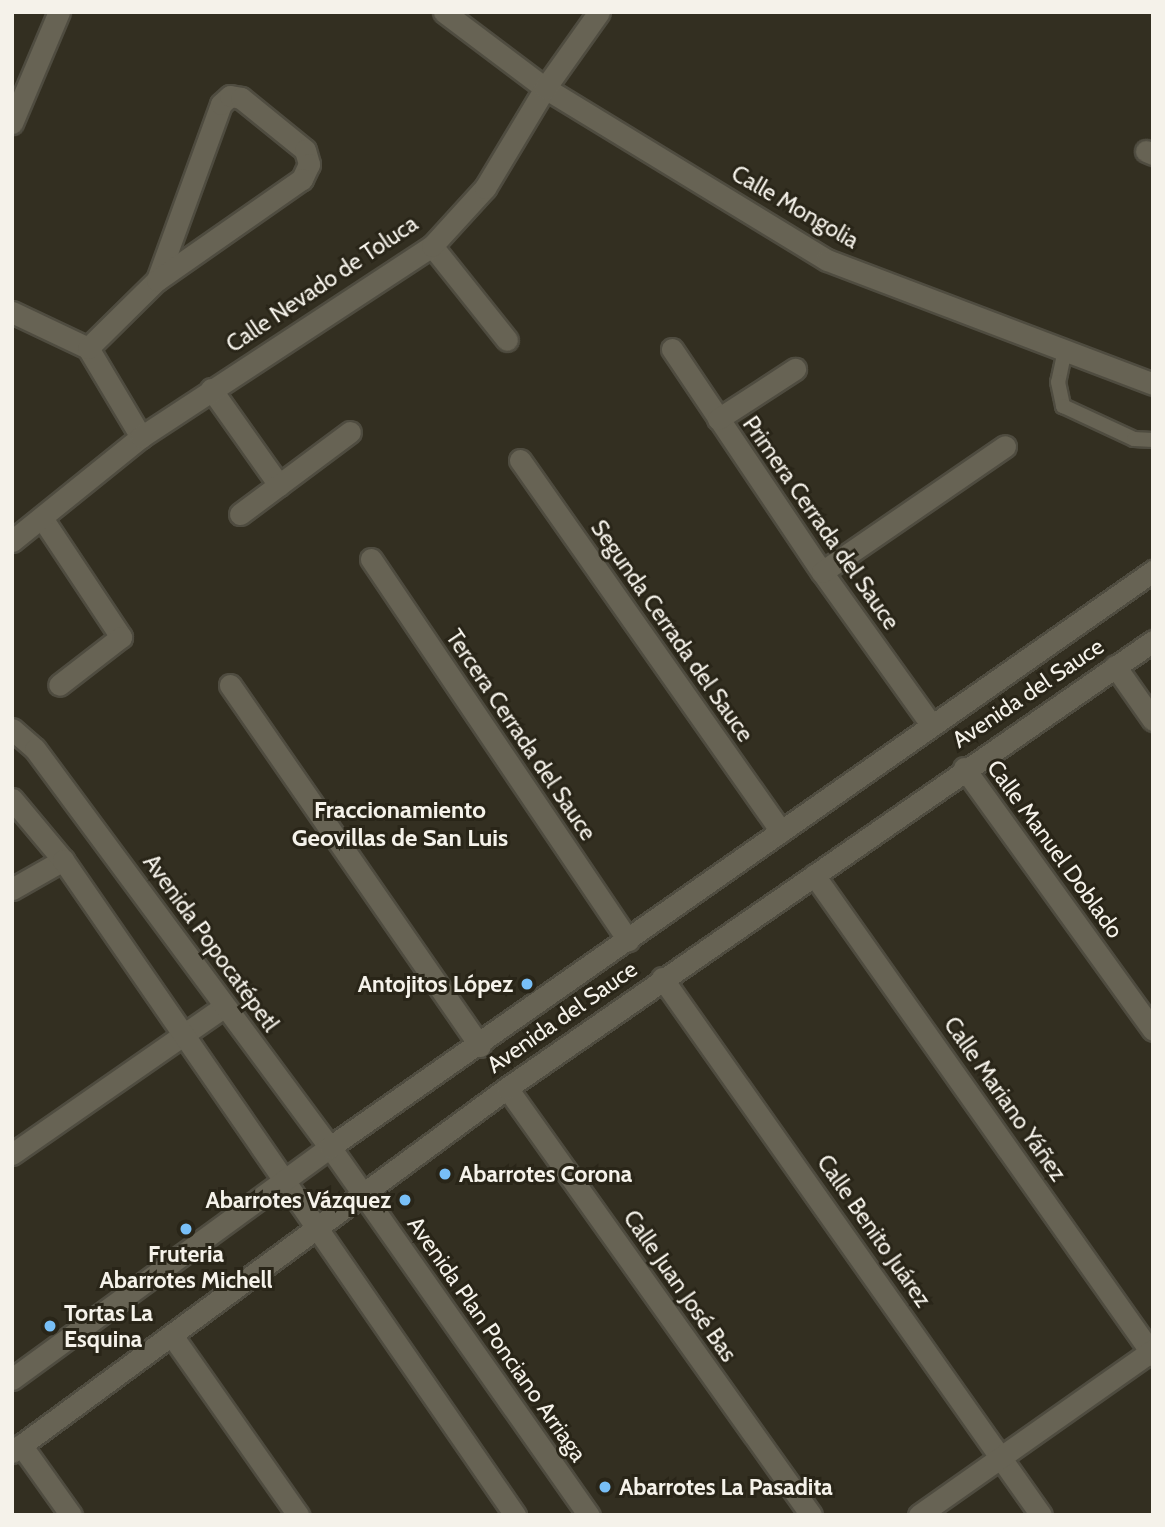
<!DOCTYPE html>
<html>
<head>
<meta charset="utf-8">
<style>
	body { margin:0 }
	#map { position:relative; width:1165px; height:1527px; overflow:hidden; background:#332f21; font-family:Cabin,sans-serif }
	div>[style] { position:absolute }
	.roads { filter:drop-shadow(2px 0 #4f4c40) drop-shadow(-2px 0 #4f4c40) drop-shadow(0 2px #4f4c40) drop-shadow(0 -2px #4f4c40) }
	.lane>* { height:14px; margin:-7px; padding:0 7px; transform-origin:7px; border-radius:7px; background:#676354 }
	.street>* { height:21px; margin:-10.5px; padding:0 10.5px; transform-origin:10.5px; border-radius:10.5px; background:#676354 }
	.secondary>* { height:21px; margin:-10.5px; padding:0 10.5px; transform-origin:10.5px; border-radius:10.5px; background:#676354 }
	.dots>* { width:19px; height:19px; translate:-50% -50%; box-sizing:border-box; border:4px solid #292518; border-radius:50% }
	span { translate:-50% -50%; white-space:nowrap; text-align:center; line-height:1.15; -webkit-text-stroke:6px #292518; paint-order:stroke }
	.street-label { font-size:23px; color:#f5f2ea }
	.poi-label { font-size:23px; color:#f5f2ea; font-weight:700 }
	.right { translate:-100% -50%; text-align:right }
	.left { translate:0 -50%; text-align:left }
	.neighbourhood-label { font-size:24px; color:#f5f2ea; font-weight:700 }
	.frame { position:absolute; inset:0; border:14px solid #f5f2ea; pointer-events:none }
</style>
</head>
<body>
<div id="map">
	<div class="roads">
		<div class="lane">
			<div style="left:1065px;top:350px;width:33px;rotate:102deg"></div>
			<div style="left:1058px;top:382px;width:25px;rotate:78deg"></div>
			<div style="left:1063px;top:406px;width:78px;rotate:24.9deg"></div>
			<div style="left:1134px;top:439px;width:19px;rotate:3deg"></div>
		</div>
		<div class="street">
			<div style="left:444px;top:12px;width:126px;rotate:37deg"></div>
			<div style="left:545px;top:88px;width:330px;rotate:31.4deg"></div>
			<div style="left:827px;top:260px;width:349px;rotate:20.8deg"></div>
			<div style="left:12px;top:123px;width:121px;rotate:-67.1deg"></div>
			<div style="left:1146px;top:151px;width:8px;rotate:23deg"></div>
			<div style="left:432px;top:246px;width:120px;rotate:51.4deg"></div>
			<div style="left:12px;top:312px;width:84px;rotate:25.3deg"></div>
			<div style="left:88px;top:348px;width:104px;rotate:59.2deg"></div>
			<div style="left:88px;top:348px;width:97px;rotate:-44.6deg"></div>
			<div style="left:157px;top:280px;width:187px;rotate:-70deg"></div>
			<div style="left:221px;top:104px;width:12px;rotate:-42deg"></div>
			<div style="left:230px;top:96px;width:11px;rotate:10deg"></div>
			<div style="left:241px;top:98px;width:82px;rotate:39.1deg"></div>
			<div style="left:305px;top:150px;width:15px;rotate:74deg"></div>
			<div style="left:309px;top:164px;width:17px;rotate:115deg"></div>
			<div style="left:302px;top:179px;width:177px;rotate:145.1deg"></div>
			<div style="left:672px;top:349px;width:269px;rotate:56.1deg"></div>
			<div style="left:822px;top:572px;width:187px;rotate:54.4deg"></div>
			<div style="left:211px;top:389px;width:118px;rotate:54.7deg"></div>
			<div style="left:718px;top:419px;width:92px;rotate:-33deg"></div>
			<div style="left:520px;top:460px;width:454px;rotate:54.9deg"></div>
			<div style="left:240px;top:514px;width:137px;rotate:-36.7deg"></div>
			<div style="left:42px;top:518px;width:143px;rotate:56.4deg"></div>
			<div style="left:121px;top:637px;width:78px;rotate:142.3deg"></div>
			<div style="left:12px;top:541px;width:166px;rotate:-38.9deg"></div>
			<div style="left:141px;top:437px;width:348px;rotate:-33.3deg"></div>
			<div style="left:432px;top:246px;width:79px;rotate:-47.6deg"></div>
			<div style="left:485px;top:188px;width:117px;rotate:-59deg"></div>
			<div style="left:545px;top:88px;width:93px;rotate:-54.6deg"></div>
			<div style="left:371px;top:559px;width:460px;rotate:56deg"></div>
			<div style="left:822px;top:572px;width:222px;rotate:-34.5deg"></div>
			<div style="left:1115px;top:666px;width:66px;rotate:54.9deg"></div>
			<div style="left:230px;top:685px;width:439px;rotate:55.3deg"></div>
			<div style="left:964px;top:768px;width:323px;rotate:54.2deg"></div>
			<div style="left:814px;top:875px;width:588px;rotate:54.77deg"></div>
			<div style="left:12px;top:889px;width:59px;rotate:-29.6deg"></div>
			<div style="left:662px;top:978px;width:657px;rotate:54.79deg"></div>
			<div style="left:507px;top:1088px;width:524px;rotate:54.55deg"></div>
			<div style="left:12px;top:1154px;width:259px;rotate:-34.8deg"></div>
			<div style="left:173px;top:1337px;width:218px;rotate:54.9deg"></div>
			<div style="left:21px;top:1445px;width:86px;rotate:54.5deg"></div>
			<div style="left:919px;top:1515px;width:286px;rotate:-35.2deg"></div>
		</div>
		<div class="secondary">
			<div style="left:12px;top:729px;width:30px;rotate:41deg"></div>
			<div style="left:35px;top:749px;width:495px;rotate:53.5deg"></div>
			<div style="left:330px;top:1147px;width:450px;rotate:54.9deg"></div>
			<div style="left:12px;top:799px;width:80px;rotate:50.1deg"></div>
			<div style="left:63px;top:860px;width:796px;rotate:55.39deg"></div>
			<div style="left:12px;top:1379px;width:394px;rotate:-36.1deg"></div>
			<div style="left:330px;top:1147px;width:1005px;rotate:-34.99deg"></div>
			<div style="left:12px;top:1452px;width:614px;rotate:-36.33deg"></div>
			<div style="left:507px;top:1088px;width:786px;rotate:-34.68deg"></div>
		</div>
	</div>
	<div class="dots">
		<div style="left:527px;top:984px;background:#78bff7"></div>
		<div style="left:445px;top:1174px;background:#78bff7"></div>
		<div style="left:405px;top:1200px;background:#78bff7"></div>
		<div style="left:186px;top:1229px;background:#78bff7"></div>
		<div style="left:50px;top:1326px;background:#78bff7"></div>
		<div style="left:605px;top:1487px;background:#78bff7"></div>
	</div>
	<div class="street-label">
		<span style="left:795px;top:207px;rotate:30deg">Calle Mongolia</span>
		<span style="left:322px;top:284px;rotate:-34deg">Calle Nevado de Toluca</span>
		<span style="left:821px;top:523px;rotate:55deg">Primera Cerrada del Sauce</span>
		<span style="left:672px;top:631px;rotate:55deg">Segunda Cerrada del Sauce</span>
		<span style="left:1028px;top:693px;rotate:-34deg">Avenida del Sauce</span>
		<span style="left:521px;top:735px;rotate:56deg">Tercera Cerrada del Sauce</span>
		<span style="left:1055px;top:849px;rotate:54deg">Calle Manuel Doblado</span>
		<span style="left:211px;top:943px;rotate:54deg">Avenida Popocatépetl</span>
		<span style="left:562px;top:1017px;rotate:-35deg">Avenida del Sauce</span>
		<span style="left:1005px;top:1099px;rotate:55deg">Calle Mariano Yáñez</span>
		<span style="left:874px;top:1231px;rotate:55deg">Calle Benito Juárez</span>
		<span style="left:680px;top:1286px;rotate:55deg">Calle Juan José Bas</span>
		<span style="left:497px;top:1339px;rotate:55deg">Avenida Plan Ponciano Arriaga</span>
	</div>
	<div class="poi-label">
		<span class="right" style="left:513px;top:984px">Antojitos López</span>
		<span class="left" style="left:459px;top:1174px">Abarrotes Corona</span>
		<span class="right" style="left:391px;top:1200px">Abarrotes Vázquez</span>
		<span style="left:186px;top:1267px">Fruteria<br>Abarrotes Michell</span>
		<span class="left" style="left:64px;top:1326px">Tortas La<br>Esquina</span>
		<span class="left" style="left:619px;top:1487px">Abarrotes La Pasadita</span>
	</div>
	<div class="neighbourhood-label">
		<span style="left:400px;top:824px">Fraccionamiento<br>Geovillas de San Luis</span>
	</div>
	<div class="frame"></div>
</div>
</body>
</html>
